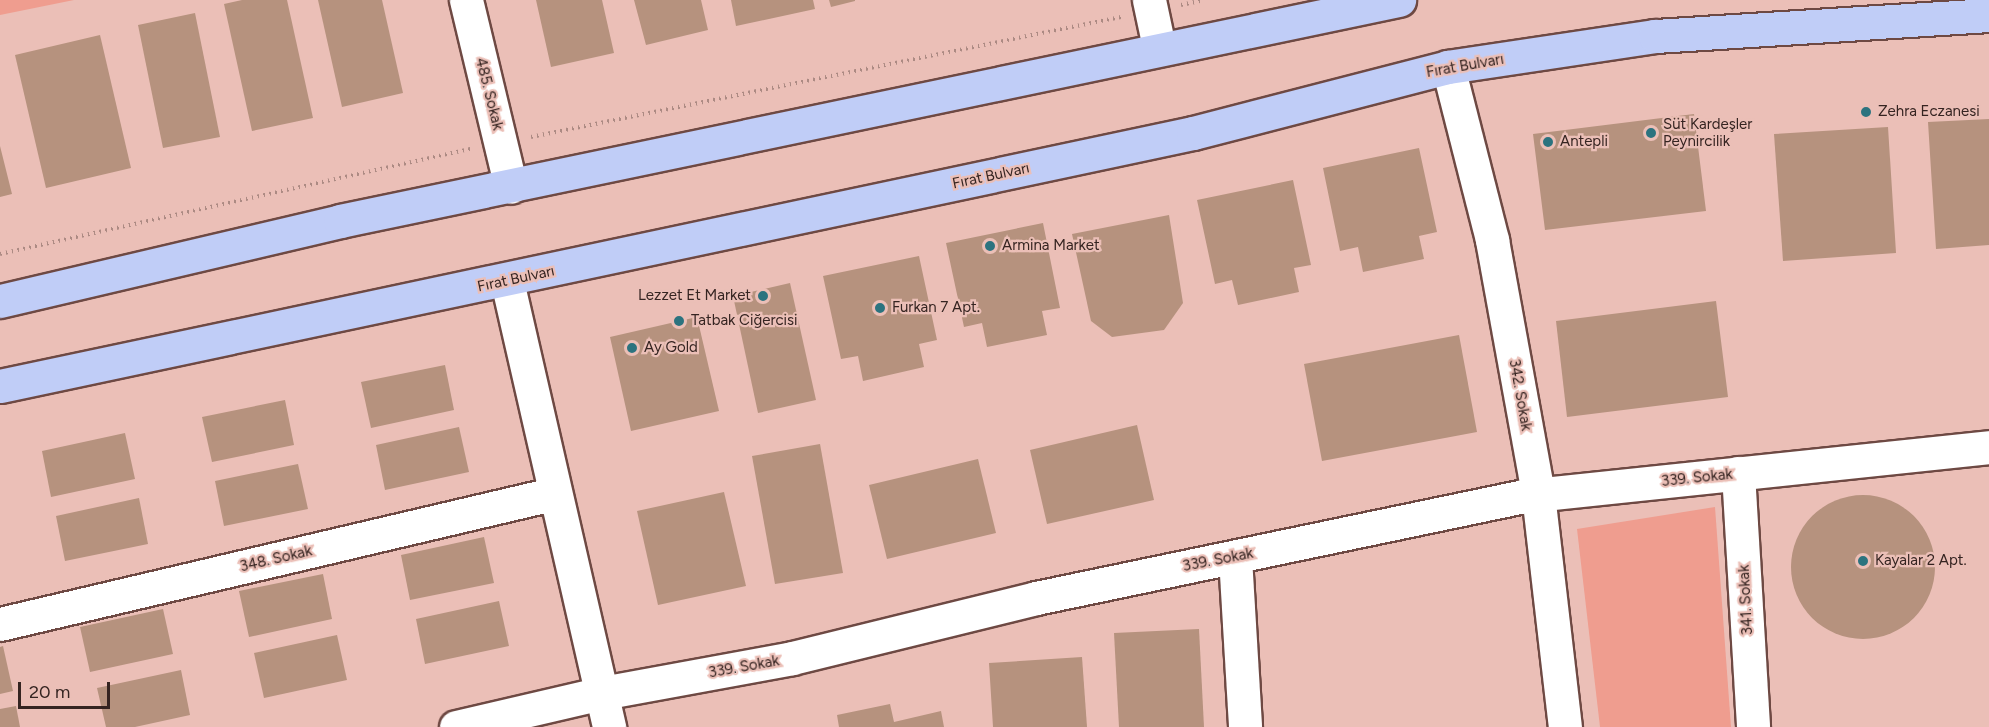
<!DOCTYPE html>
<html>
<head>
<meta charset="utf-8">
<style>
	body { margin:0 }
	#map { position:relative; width:1989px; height:727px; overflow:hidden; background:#ebbfb7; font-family:Figtree,sans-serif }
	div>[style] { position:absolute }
	.green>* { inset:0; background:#ef9d8f }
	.building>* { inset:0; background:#b6927e }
	.round { border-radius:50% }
	.path>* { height:4px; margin-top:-2px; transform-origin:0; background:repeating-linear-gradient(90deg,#ac8a83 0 1.5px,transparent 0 6px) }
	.roads { filter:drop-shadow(2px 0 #6e4943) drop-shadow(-2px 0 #6e4943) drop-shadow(0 2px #6e4943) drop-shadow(0 -2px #6e4943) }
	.minor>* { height:33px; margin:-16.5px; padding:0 16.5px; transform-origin:16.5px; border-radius:16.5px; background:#fff }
	.primary>* { height:33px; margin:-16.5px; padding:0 16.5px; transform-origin:16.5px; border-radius:16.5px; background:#c0cdf7 }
	.dots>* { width:16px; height:16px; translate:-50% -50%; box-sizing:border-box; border:3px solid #ebbfb7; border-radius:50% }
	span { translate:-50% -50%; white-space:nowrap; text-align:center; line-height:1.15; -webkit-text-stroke:4.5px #ebbfb7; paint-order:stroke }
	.street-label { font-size:15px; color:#352421 }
	.poi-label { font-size:15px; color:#352421 }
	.left { translate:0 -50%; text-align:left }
	.right { translate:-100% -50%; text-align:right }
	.scale { position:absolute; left:18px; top:682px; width:92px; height:27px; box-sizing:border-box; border:3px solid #352421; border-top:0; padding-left:8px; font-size:18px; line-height:21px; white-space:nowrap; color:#352421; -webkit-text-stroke:4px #ebbfb7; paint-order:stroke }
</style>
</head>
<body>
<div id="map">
	<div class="green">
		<div style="clip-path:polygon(0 0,74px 0,0 15px)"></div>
		<div style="clip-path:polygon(1715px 507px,1731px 727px,1600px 727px,1577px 529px)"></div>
	</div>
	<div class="building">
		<div style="clip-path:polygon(242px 0,287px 0,313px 118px,252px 131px,224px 4px)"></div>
		<div style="clip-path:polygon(318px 0,382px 0,403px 93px,342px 107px)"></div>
		<div style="clip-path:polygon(536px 0,602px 0,614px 53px,551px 67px)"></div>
		<div style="clip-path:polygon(634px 0,701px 0,708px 30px,646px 45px)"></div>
		<div style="clip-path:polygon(731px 0,813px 0,815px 9px,736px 26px)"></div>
		<div style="clip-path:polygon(829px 0,855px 0,855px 1px,831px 7px)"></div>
		<div style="clip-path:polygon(195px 13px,220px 137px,163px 148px,138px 25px)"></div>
		<div style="clip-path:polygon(100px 35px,131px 168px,46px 188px,15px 55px)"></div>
		<div style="clip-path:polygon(1694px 114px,1706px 211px,1545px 230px,1533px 134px)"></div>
		<div style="clip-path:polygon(1989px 119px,1989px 245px,1936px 249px,1928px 122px)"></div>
		<div style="clip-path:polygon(1888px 127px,1896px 253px,1783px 261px,1774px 134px)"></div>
		<div style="clip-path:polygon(0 146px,12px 194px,0 197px)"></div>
		<div style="clip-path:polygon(1419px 148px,1437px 232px,1419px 236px,1424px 259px,1363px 272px,1358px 247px,1340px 251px,1323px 168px)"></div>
		<div style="clip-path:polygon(1293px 180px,1311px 265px,1294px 268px,1299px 292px,1238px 305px,1232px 280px,1215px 284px,1197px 200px)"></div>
		<div style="clip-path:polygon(1169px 215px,1183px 303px,1164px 330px,1112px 337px,1091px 321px,1072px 234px)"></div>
		<div style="clip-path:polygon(1043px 223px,1060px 308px,1042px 311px,1047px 335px,987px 347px,982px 323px,964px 327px,946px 243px)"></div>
		<div style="clip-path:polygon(919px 256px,937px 340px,919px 344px,924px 367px,863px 381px,858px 356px,841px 359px,823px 276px)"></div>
		<div style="clip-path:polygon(790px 283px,816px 400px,758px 413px,733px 296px)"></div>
		<div style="clip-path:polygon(1716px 301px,1728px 397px,1567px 417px,1556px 321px)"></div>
		<div style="clip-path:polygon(697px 317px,719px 411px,631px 431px,610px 337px)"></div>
		<div style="clip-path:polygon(1459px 335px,1477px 432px,1322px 461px,1304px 364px)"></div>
		<div style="clip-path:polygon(445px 365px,454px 410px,371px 428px,361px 382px)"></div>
		<div style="clip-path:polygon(285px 400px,294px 445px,212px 462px,202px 417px)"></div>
		<div style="clip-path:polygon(1137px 425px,1154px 500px,1047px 524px,1030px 450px)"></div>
		<div style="clip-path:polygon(459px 427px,469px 472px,385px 490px,376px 445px)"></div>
		<div style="clip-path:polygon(125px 433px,135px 479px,51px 497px,42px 451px)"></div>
		<div style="clip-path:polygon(820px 444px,843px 573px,775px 584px,752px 456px)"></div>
		<div style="clip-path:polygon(978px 459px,996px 533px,887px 559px,869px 485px)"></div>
		<div style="clip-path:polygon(298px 464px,308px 509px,224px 526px,215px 481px)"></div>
		<div style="clip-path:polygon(724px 492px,746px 586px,658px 605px,637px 511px)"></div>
		<div class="round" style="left:1791px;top:495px;width:144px;height:144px"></div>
		<div style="clip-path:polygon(139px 498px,148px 544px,65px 561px,56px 516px)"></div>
		<div style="clip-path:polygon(484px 537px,494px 583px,410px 600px,401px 555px)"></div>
		<div style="clip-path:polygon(323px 574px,332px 619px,249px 637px,239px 591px)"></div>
		<div style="clip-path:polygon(499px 601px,509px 646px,425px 664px,416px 619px)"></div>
		<div style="clip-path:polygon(163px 609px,173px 654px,90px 672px,80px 627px)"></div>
		<div style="clip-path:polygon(1199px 629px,1204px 727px,1119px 727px,1114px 633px)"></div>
		<div style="clip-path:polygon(337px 635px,347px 680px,264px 698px,254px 653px)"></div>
		<div style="clip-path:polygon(3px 646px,13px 691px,0 694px,0 647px)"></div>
		<div style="clip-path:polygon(1082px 657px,1087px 727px,993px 727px,989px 663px)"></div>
		<div style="clip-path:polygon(181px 670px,190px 715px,135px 727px,106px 727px,97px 688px)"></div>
		<div style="clip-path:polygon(890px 704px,894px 722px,941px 711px,944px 727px,839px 727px,837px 715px)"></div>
		<div style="clip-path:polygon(16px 706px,20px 727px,0 727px,0 709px)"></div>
	</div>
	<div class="path">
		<div style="left:1181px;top:5px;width:24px;rotate:-12deg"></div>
		<div style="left:531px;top:137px;width:602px;rotate:-11.5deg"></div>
		<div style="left:0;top:254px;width:483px;rotate:-12.6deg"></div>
	</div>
	<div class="roads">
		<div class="minor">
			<div style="left:466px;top:0;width:192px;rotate:76.5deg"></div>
			<div style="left:1149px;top:0;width:48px;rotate:78deg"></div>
			<div style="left:1448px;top:67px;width:179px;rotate:75.7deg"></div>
			<div style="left:1492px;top:240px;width:258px;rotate:79.7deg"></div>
			<div style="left:1538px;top:494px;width:235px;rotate:83.4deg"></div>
			<div style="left:507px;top:281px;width:458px;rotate:77.1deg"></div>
			<div style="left:1738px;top:473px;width:254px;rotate:86.6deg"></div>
			<div style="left:1235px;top:557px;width:170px;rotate:86.6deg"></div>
			<div style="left:0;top:624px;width:567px;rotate:-13.25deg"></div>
			<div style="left:456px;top:727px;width:150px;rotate:-13.1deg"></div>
			<div style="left:602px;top:693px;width:193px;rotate:-10.4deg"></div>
			<div style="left:792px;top:658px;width:251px;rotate:-13.8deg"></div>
			<div style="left:1036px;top:598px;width:499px;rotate:-11.8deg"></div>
			<div style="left:1524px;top:496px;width:468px;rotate:-6deg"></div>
		</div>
		<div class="primary">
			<div style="left:0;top:301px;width:349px;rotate:-13.2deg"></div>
			<div style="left:340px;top:221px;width:1082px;rotate:-11.79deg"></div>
			<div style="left:0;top:386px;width:1220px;rotate:-11.97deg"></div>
			<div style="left:1193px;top:133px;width:263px;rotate:-14.5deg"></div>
			<div style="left:1448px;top:67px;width:209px;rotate:-8.5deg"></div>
			<div style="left:1655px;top:36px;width:335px;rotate:-3.6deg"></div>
		</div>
	</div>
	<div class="dots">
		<div style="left:1866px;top:112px;background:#2c737f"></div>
		<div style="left:1651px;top:133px;background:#2c737f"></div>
		<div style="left:1548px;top:142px;background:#2c737f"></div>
		<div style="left:990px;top:246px;background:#2c737f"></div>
		<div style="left:763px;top:296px;background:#2c737f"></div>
		<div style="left:880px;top:308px;background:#2c737f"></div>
		<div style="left:679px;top:321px;background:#2c737f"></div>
		<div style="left:632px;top:348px;background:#2c737f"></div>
		<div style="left:1863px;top:561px;background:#2c737f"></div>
	</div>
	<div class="street-label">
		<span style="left:1465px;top:66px;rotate:-10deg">Fırat Bulvarı</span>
		<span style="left:489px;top:94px;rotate:76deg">485. Sokak</span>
		<span style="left:991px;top:176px;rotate:-12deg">Fırat Bulvarı</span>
		<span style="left:516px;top:279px;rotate:-12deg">Fırat Bulvarı</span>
		<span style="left:1520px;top:395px;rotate:80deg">342. Sokak</span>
		<span style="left:1697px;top:478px;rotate:-6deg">339. Sokak</span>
		<span style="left:276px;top:559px;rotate:-13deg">348. Sokak</span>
		<span style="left:1218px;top:560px;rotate:-11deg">339. Sokak</span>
		<span style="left:1746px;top:600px;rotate:-93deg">341. Sokak</span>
		<span style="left:744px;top:667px;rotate:-10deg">339. Sokak</span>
	</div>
	<div class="poi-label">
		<span class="left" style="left:1878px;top:112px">Zehra Eczanesi</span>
		<span class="left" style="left:1663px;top:133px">Süt Kardeşler<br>Peynircilik</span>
		<span class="left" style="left:1560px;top:142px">Antepli</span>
		<span class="left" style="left:1002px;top:246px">Armina Market</span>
		<span class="right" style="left:751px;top:296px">Lezzet Et Market</span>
		<span class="left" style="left:892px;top:308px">Furkan 7 Apt.</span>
		<span class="left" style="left:691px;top:321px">Tatbak Ciğercisi</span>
		<span class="left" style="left:644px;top:348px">Ay Gold</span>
		<span class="left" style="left:1875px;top:561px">Kayalar 2 Apt.</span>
	</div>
	<div class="scale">20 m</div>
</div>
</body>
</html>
